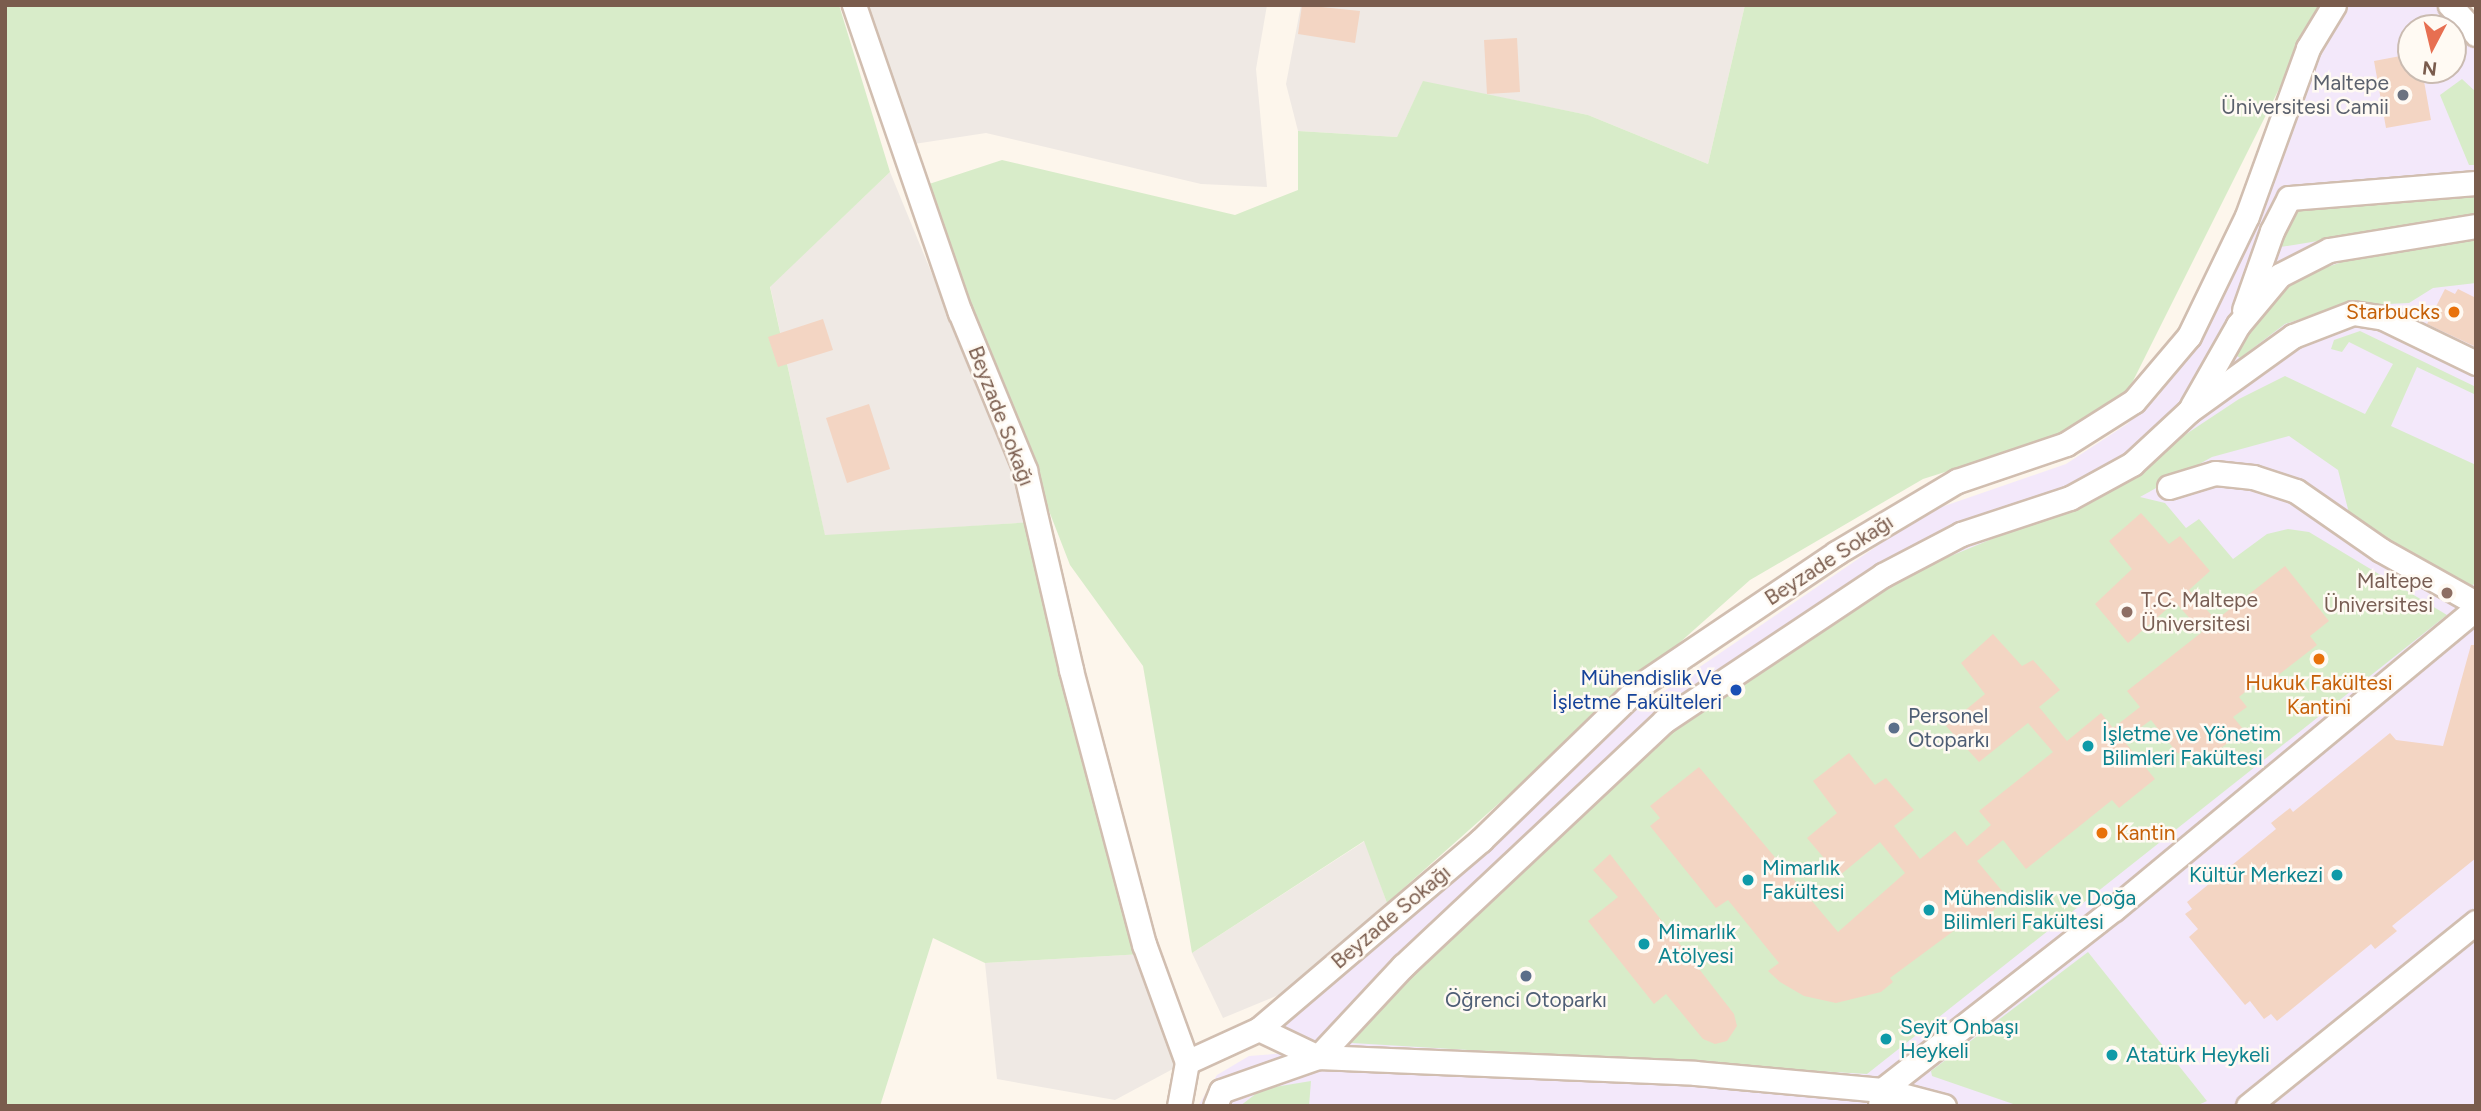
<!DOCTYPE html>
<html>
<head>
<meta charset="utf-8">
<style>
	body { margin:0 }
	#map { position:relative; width:2481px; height:1111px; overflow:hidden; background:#fdf6ec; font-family:Figtree,sans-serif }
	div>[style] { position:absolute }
	.industrial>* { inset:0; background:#efe9e4 }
	.education>* { inset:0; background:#f3e8fa }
	.green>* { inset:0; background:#d8ecc9 }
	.building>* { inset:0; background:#f3d5c3 }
	.roads { filter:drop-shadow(2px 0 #d1beb0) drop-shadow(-2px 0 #d1beb0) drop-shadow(0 2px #d1beb0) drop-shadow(0 -2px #d1beb0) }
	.minor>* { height:23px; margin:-11.5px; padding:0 11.5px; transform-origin:11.5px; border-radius:11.5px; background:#fff }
	.dots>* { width:19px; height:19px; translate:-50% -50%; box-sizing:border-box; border:4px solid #fffaf3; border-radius:50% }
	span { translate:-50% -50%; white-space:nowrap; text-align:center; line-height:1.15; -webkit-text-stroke:5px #fffaf3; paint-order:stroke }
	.worship-label { font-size:21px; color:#5b616d }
	.right { translate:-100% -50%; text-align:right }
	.food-label { font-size:21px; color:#c56008 }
	.left { translate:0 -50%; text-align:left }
	.street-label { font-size:21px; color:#7a5c4d }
	.education-label { font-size:21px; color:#785e54 }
	.transit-label { font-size:21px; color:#164399 }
	.service-label { font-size:21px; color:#4e5e75 }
	.culture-label { font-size:21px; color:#0d838f }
	.frame { position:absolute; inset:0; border:7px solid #7a5c4d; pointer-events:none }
	.north { position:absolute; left:2397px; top:14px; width:70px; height:70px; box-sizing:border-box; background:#fffaf3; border:2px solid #cabbb1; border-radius:50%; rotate:187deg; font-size:19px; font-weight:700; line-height:28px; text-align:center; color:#7a5c4d }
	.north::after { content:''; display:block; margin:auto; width:24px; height:32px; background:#e76f51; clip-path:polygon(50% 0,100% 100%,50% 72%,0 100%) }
</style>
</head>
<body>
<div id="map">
	<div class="industrial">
		<div style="clip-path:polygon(860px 5px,1267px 5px,1256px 69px,1267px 187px,1201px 184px,986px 133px,914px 144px)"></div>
		<div style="clip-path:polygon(1301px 5px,1745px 5px,1708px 164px,1588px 115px,1423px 82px,1397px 137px,1298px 131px,1286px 84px)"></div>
		<div style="clip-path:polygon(890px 172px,1034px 522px,825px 536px,770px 286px)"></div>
		<div style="clip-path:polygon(1365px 841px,1387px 903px,1286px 992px,1223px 1018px,1192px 953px)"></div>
		<div style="clip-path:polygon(1143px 954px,1184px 1063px,1115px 1100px,997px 1079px,985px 963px)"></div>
	</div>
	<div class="education">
		<div style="clip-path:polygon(evenodd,2344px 5px,2435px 5px,2476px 46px,2476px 1106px,1198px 1106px,1217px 1075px,1249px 1056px,1286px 1053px,1283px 1024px,1555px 789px,1632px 713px,1927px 512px,2066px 464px,2127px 424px,2159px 396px,2278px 133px,2344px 5px,2411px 28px,2453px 28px,2453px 70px,2411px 70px,2411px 28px)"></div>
	</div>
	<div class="green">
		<div style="clip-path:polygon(5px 5px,839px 5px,890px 172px,770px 287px,825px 535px,1034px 522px,1143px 954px,985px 963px,933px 938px,880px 1106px,5px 1106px)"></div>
		<div style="clip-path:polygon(1745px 5px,2321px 5px,2129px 389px,2052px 438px,1923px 479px,1750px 580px,1387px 903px,1364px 841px,1192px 953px,1143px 666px,1070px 565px,923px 186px,1002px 160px,1235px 215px,1298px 190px,1298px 131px,1397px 137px,1423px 81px,1588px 115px,1708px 164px)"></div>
		<div style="clip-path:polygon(2462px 79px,2476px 92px,2476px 165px,2469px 165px,2440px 95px)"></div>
		<div style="clip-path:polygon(2476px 189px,2476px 215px,2275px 248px,2287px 211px,2302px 203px)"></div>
		<div style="clip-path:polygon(2476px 240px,2476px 283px,2433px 288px,2409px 303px,2346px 306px,2319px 313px,2285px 324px,2240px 358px,2231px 352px,2257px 316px,2295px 278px,2342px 262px)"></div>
		<div style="clip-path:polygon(2360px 331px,2476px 387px,2476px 395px,2417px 367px,2391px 426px,2476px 465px,2476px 581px,2471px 588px,2350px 517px,2338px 470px,2289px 436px,2212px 457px,2140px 497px,2165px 503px,2186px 528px,2199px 519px,2233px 559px,2267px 534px,2288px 529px,2309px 532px,2447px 615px,1867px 1074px,1352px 1043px,1347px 1036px,1362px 1017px,1691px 708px,1900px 577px,2050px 515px,2144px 462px,2239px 399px,2285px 376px,2365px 414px,2393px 364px,2349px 342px,2342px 352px,2331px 349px,2334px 340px)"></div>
		<div style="clip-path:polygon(2088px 952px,2207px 1101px,2196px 1106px,2019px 1106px,1932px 1076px,1931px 1071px)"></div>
		<div style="clip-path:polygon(1311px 1081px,1309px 1106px,1240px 1106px,1262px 1089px)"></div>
	</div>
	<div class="building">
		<div style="clip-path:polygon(1302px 5px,1360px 11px,1355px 43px,1298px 34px)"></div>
		<div style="clip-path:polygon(1517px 38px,1520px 92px,1487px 94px,1484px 40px)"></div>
		<div style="clip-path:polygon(2411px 54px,2411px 70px,2422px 70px,2431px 120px,2386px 128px,2374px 61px)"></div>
		<div style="clip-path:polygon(2445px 289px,2455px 294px,2458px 289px,2476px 298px,2476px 347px,2427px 324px)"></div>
		<div style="clip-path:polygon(823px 319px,833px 350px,778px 367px,768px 337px)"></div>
		<div style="clip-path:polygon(869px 404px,890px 469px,847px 483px,826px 418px)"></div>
		<div style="clip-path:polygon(2141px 513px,2169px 544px,2180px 536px,2210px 571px,2189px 590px,2216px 620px,2285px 566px,2329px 621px,2310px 636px,2317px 645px,2268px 683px,2263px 677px,2239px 697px,2247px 707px,2233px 717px,2244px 730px,2198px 766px,2184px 749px,2178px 754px,2151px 720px,2137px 730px,2124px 741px,2155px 779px,2119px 808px,2112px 800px,2026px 869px,2003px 840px,1977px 861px,2008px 898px,1973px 928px,1967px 921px,1890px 978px,1893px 982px,1881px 992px,1836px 1003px,1804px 996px,1780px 982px,1768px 971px,1779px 963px,1728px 900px,1716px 908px,1650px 826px,1660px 818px,1650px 806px,1699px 767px,1838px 932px,1905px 873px,1880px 842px,1839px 876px,1807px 838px,1837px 813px,1813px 781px,1849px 753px,1875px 785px,1886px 778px,1914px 810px,1894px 826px,1920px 859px,1955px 831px,1967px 846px,1991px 825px,1979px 811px,2053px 752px,2028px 723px,1979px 762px,1946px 726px,1985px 694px,1961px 663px,1993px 634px,2022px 666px,2033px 660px,2060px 690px,2039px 707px,2067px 741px,2101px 713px,2113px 728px,2140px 707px,2127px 691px,2202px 632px,2175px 602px,2128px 643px,2095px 604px,2132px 569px,2109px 541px)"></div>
		<div style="clip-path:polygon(2471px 645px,2476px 645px,2476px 858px,2392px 926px,2397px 931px,2375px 949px,2371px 944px,2277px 1021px,2271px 1014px,2264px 1019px,2250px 1001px,2245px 1005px,2189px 937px,2198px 929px,2185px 914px,2192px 909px,2187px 902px,2276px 829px,2271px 823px,2290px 808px,2293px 812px,2390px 733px,2396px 740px,2443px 746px)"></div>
		<div style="clip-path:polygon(1610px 854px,1734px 1014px,1737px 1026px,1727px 1041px,1715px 1044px,1703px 1039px,1666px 994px,1654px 1004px,1588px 921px,1618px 897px,1593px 870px)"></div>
	</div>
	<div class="roads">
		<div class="minor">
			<div style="left:854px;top:5px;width:325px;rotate:71deg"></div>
			<div style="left:960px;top:312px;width:171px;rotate:67.6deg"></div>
			<div style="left:1025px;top:470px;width:205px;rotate:77deg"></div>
			<div style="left:1071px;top:670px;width:284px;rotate:75.1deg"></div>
			<div style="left:1144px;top:944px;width:126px;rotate:70deg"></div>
			<div style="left:1187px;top:1062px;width:79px;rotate:-24.6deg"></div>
			<div style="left:1259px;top:1029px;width:292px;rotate:-40.4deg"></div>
			<div style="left:1481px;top:840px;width:224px;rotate:-44.1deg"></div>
			<div style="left:1642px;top:684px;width:234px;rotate:-34deg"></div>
			<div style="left:1836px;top:553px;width:141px;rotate:-30.8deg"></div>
			<div style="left:1957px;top:481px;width:115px;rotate:-18.7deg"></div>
			<div style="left:2066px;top:444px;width:80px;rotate:-32.3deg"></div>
			<div style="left:2134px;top:401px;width:85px;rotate:-49.8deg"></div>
			<div style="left:2189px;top:336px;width:133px;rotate:-64.2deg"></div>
			<div style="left:2247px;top:216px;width:179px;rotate:-70deg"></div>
			<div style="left:2308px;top:48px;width:50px;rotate:-58.8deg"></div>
			<div style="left:2450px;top:5px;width:39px;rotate:48deg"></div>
			<div style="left:2244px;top:310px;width:84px;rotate:-70.5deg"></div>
			<div style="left:2272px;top:231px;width:37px;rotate:-63deg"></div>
			<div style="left:2289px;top:198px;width:188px;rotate:-4.6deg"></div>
			<div style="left:2192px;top:406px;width:93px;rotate:-60.4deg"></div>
			<div style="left:2238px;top:325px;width:65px;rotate:-50deg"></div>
			<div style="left:2280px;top:275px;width:55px;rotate:-27deg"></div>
			<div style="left:2329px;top:250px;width:149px;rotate:-9.3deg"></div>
			<div style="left:2169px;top:487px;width:48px;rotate:-16.9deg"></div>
			<div style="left:2215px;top:473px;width:38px;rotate:6deg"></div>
			<div style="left:2253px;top:477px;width:45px;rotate:18deg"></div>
			<div style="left:2296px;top:491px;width:103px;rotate:34.8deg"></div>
			<div style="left:2381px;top:550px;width:109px;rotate:29.2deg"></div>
			<div style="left:1259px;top:1029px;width:65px;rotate:25.4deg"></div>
			<div style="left:1318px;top:1057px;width:377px;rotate:2.4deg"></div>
			<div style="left:1695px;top:1073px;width:188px;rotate:5.2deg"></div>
			<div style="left:1882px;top:1090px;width:64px;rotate:14.5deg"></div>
			<div style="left:1179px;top:1106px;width:45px;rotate:-79.7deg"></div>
			<div style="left:1215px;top:1106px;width:16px;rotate:-68deg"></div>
			<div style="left:1221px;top:1091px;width:103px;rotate:-19.3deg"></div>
			<div style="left:1318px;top:1057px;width:125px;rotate:-47deg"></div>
			<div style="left:1403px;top:966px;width:358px;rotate:-43.2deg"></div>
			<div style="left:1664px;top:721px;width:263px;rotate:-33.7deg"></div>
			<div style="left:1883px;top:575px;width:88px;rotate:-27.7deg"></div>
			<div style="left:1961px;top:534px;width:115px;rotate:-18.3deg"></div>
			<div style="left:2070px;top:498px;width:71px;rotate:-28.7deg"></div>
			<div style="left:2132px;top:464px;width:78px;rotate:-42.9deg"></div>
			<div style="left:2189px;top:411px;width:128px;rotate:-35.8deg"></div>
			<div style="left:2293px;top:336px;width:64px;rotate:-21deg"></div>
			<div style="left:2353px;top:313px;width:30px;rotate:9deg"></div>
			<div style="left:2383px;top:318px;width:103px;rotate:25.8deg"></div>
			<div style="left:1880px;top:1106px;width:16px;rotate:-83deg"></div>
			<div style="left:1882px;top:1090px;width:294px;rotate:-38deg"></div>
			<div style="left:2114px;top:909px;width:471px;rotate:-39.7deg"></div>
			<div style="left:2248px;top:1106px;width:293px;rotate:-38.9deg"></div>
		</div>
	</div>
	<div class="dots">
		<div style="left:2403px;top:95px;background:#6b7280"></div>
		<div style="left:2454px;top:312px;background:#e8710a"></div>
		<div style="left:2447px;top:593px;background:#8d6e63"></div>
		<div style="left:2127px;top:612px;background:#8d6e63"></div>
		<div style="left:2319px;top:659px;background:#e8710a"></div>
		<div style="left:1736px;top:690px;background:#1a4fb4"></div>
		<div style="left:1894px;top:728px;background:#5c6f8a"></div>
		<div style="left:2088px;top:746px;background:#0f9aa8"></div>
		<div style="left:2102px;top:833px;background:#e8710a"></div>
		<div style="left:2337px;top:875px;background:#0f9aa8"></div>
		<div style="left:1748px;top:880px;background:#0f9aa8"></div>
		<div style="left:1929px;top:910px;background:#0f9aa8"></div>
		<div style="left:1644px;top:944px;background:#0f9aa8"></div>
		<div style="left:1526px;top:976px;background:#5c6f8a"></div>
		<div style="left:1886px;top:1039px;background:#0f9aa8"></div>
		<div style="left:2112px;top:1055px;background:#0f9aa8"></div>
	</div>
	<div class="worship-label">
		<span class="right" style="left:2389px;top:95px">Maltepe<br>Üniversitesi Camii</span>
	</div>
	<div class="food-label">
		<span class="right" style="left:2440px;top:312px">Starbucks</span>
		<span style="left:2319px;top:695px">Hukuk Fakültesi<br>Kantini</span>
		<span class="left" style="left:2116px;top:833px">Kantin</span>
	</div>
	<div class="street-label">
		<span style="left:1001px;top:416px;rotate:69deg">Beyzade Sokağı</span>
		<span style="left:1829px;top:560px;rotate:-33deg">Beyzade Sokağı</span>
		<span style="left:1391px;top:917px;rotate:-40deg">Beyzade Sokağı</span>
	</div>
	<div class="education-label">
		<span class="right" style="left:2433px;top:593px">Maltepe<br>Üniversitesi</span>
		<span class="left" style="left:2141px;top:612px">T.C. Maltepe<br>Üniversitesi</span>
	</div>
	<div class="transit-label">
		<span class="right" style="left:1722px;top:690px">Mühendislik Ve<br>İşletme Fakülteleri</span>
	</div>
	<div class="service-label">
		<span class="left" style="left:1908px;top:728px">Personel<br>Otoparkı</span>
		<span style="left:1526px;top:1000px">Öğrenci Otoparkı</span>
	</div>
	<div class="culture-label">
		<span class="left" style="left:2102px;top:746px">İşletme ve Yönetim<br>Bilimleri Fakültesi</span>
		<span class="left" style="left:1762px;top:880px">Mimarlık<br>Fakültesi</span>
		<span class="right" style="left:2323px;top:875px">Kültür Merkezi</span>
		<span class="left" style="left:1943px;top:910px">Mühendislik ve Doğa<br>Bilimleri Fakültesi</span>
		<span class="left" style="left:1658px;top:944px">Mimarlık<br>Atölyesi</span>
		<span class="left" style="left:1900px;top:1039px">Seyit Onbaşı<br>Heykeli</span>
		<span class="left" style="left:2126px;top:1055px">Atatürk Heykeli</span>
	</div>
	<div class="frame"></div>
	<div class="north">N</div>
</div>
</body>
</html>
